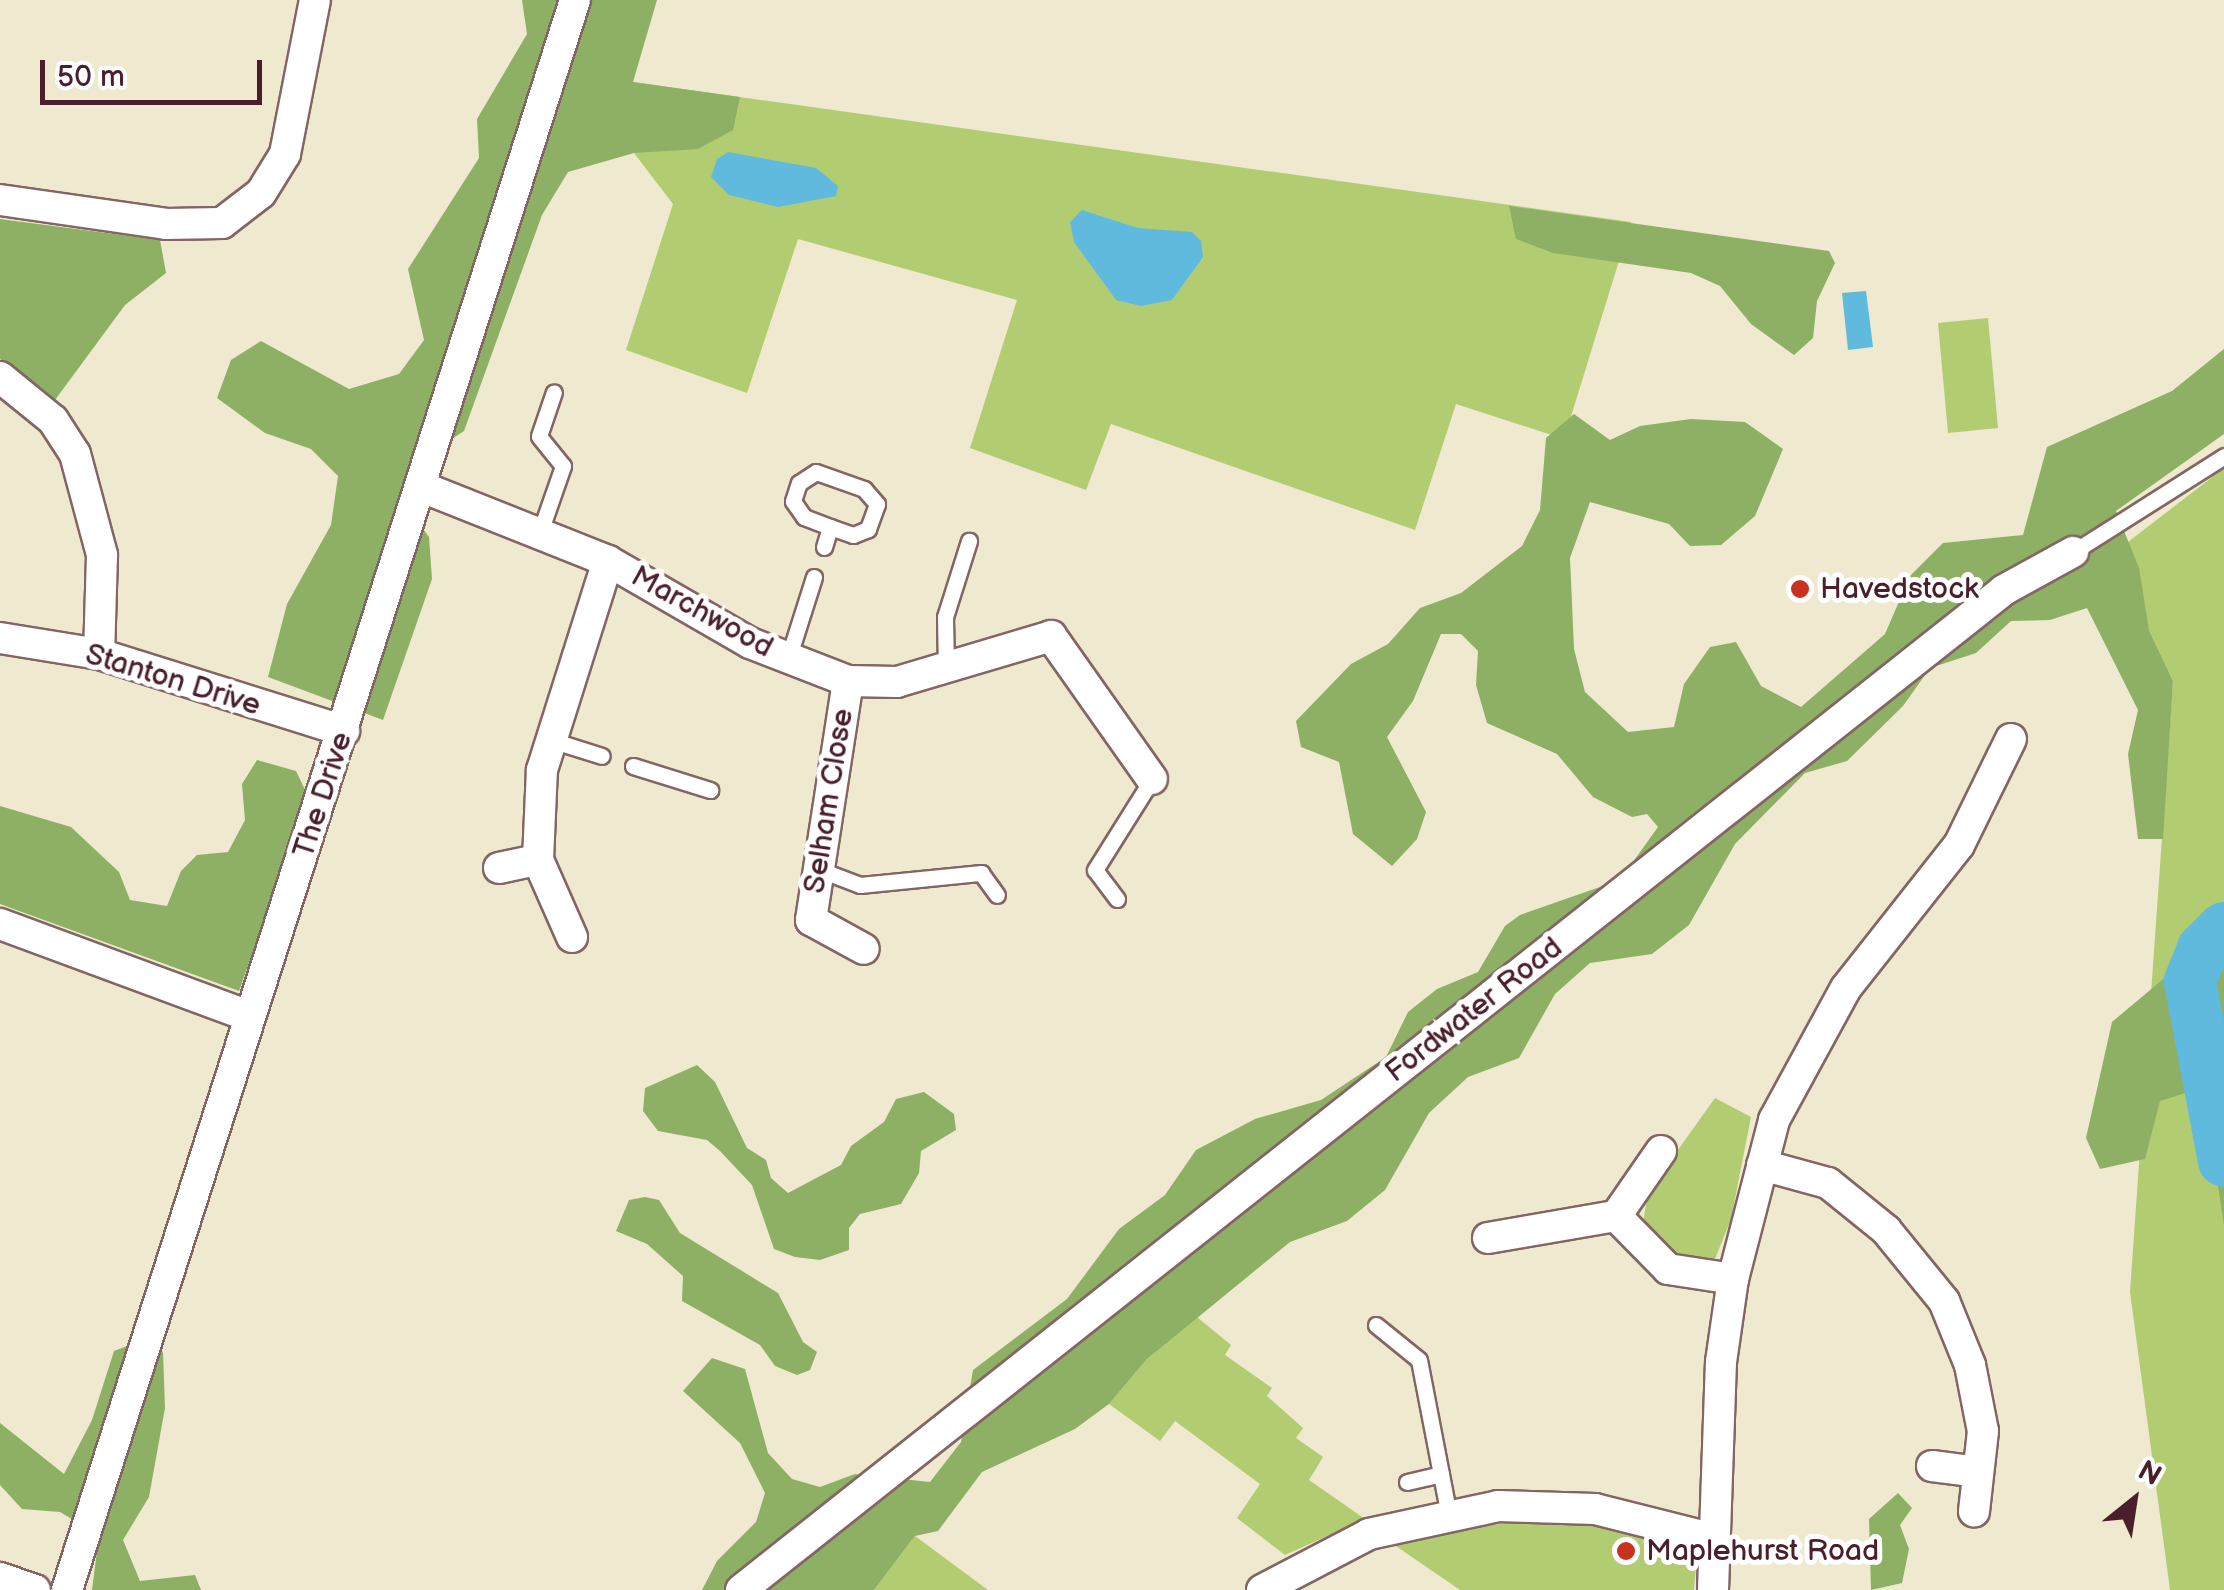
<!DOCTYPE html>
<html>
<head>
<meta charset="utf-8">
<style>
	body { margin:0 }
	#map { position:relative; width:2224px; height:1590px; overflow:hidden; background:#eee9cf; font-family:"Balsamiq Sans",sans-serif }
	div>[style] { position:absolute }
	.green>* { inset:0; background:#b2cc72 }
	.forest>* { inset:0; background:#8db064 }
	.water>* { inset:0; background:#5fbadd }
	.river>* { height:52px; margin:-26px; padding:0 26px; transform-origin:26px; border-radius:26px; background:#5fbadd }
	.roads { filter:drop-shadow(2px 0 #836664) drop-shadow(-2px 0 #836664) drop-shadow(0 2px #836664) drop-shadow(0 -2px #836664) }
	.lane>* { height:15px; margin:-7.5px; padding:0 7.5px; transform-origin:7.5px; border-radius:7.5px; background:#fff }
	.street>* { height:30px; margin:-15px; padding:0 15px; transform-origin:15px; border-radius:15px; background:#fff }
	.dots>* { width:28px; height:28px; translate:-50% -50%; box-sizing:border-box; border:5px solid #fff; border-radius:50% }
	span { translate:-50% -50%; white-space:nowrap; text-align:center; line-height:1.15; -webkit-text-stroke:10px #fff; paint-order:stroke }
	.poi-label { font-size:30px; color:#4a1f2b }
	.left { translate:0 -50%; text-align:left }
	.street-label { font-size:30px; color:#4a1f2b }
	.north { position:absolute; left:2084px; top:1450px; width:100px; height:100px; -webkit-text-stroke:8px #fff; paint-order:stroke; rotate:30deg; font-size:28px; font-weight:700; line-height:40px; text-align:center; color:#4a1f2b }
	.north::after { content:''; display:block; margin:auto; width:35px; height:45px; background:#4a1f2b; clip-path:polygon(50% 0,100% 100%,50% 72%,0 100%) }
	.scale { position:absolute; left:40px; top:60px; width:222px; height:45px; box-sizing:border-box; border:5px solid #4a1f2b; border-top:0; padding-left:12px; font-size:30px; line-height:35px; white-space:nowrap; color:#4a1f2b; -webkit-text-stroke:8px #fff; paint-order:stroke }
</style>
</head>
<body>
<div id="map">
	<div class="green">
		<div style="clip-path:polygon(633px 82px,1631px 222px,1564px 439px,1456px 404px,1415px 530px,1111px 424px,1086px 490px,970px 448px,1017px 300px,798px 239px,747px 393px,626px 350px,673px 204px,634px 153px)"></div>
		<div style="clip-path:polygon(1988px 318px,1998px 428px,1948px 433px,1938px 323px)"></div>
		<div style="clip-path:polygon(2224px 468px,2224px 1590px,2170px 1590px,2130px 1292px,2173px 681px,2149px 630px,2128px 542px)"></div>
		<div style="clip-path:polygon(1715px 1098px,1751px 1117px,1731px 1219px,1715px 1259px,1671px 1255px,1643px 1223px,1648px 1192px)"></div>
		<div style="clip-path:polygon(1197px 1317px,1231px 1345px,1225px 1355px,1272px 1388px,1267px 1396px,1303px 1428px,1296px 1438px,1323px 1457px,1309px 1480px,1365px 1519px,1285px 1555px,1237px 1518px,1260px 1484px,1175px 1421px,1160px 1441px,1109px 1404px,1147px 1359px)"></div>
		<div style="clip-path:polygon(1505px 1523px,1599px 1525px,1697px 1554px,1694px 1590px,1460px 1590px,1390px 1542px)"></div>
		<div style="clip-path:polygon(915px 1536px,988px 1590px,874px 1590px)"></div>
	</div>
	<div class="forest">
		<div style="clip-path:polygon(522px 0,657px 0,633px 82px,740px 97px,733px 130px,698px 149px,634px 153px,568px 172px,542px 215px,464px 431px,414px 464px,403px 501px,429px 537px,432px 579px,383px 720px,268px 677px,287px 604px,331px 525px,338px 476px,311px 449px,265px 433px,217px 398px,231px 360px,261px 341px,349px 389px,399px 374px,424px 340px,408px 269px,479px 158px,477px 119px,527px 34px)"></div>
		<div style="clip-path:polygon(1509px 206px,1829px 251px,1835px 263px,1817px 301px,1813px 338px,1794px 355px,1751px 324px,1720px 286px,1691px 273px,1553px 253px,1516px 239px)"></div>
		<div style="clip-path:polygon(0 219px,160px 240px,166px 273px,125px 305px,55px 400px,0 359px)"></div>
		<div style="clip-path:polygon(2224px 349px,2224px 434px,2116px 511px,2139px 568px,2149px 630px,2173px 681px,2163px 839px,2138px 839px,2128px 754px,2138px 710px,2087px 608px,2050px 620px,2011px 621px,1976px 653px,1930px 668px,1903px 706px,1847px 761px,1805px 773px,1735px 844px,1689px 925px,1652px 954px,1590px 963px,1555px 994px,1519px 1058px,1468px 1077px,1429px 1113px,1385px 1190px,1347px 1221px,1290px 1242px,1147px 1359px,1109px 1404px,1075px 1429px,982px 1472px,938px 1531px,915px 1536px,874px 1590px,702px 1590px,717px 1561px,756px 1522px,765px 1493px,740px 1443px,683px 1391px,712px 1358px,745px 1369px,768px 1453px,792px 1479px,820px 1487px,855px 1474px,930px 1482px,961px 1442px,973px 1370px,1067px 1299px,1119px 1229px,1165px 1195px,1196px 1150px,1255px 1119px,1321px 1100px,1386px 1057px,1408px 1012px,1437px 989px,1478px 972px,1505px 926px,1520px 915px,1620px 880px,1658px 827px,1647px 814px,1632px 817px,1593px 797px,1557px 754px,1487px 723px,1476px 685px,1478px 651px,1461px 634px,1441px 634px,1413px 701px,1387px 737px,1426px 812px,1417px 839px,1392px 866px,1353px 834px,1339px 762px,1301px 747px,1296px 721px,1351px 664px,1388px 644px,1420px 608px,1461px 593px,1522px 546px,1540px 510px,1546px 438px,1574px 414px,1610px 440px,1640px 426px,1691px 419px,1745px 422px,1783px 449px,1755px 516px,1721px 545px,1690px 546px,1669px 524px,1590px 502px,1570px 558px,1574px 649px,1585px 692px,1628px 732px,1674px 727px,1684px 684px,1710px 647px,1736px 642px,1761px 686px,1801px 707px,1885px 634px,1910px 576px,1943px 543px,2023px 535px,2047px 447px,2172px 391px)"></div>
		<div style="clip-path:polygon(257px 760px,296px 771px,308px 796px,239px 991px,0 904px,0 806px,71px 827px,119px 872px,130px 900px,167px 906px,181px 871px,197px 855px,228px 852px,245px 820px,242px 784px)"></div>
		<div style="clip-path:polygon(2224px 938px,2224px 1226px,2208px 1119px,2195px 1090px,2160px 1101px,2145px 1159px,2100px 1169px,2086px 1138px,2112px 1022px,2168px 975px,2201px 965px)"></div>
		<div style="clip-path:polygon(697px 1065px,715px 1082px,747px 1148px,766px 1160px,771px 1178px,788px 1193px,841px 1165px,851px 1146px,884px 1122px,896px 1099px,924px 1092px,954px 1114px,956px 1130px,921px 1151px,919px 1173px,901px 1204px,860px 1214px,849px 1228px,849px 1250px,820px 1260px,795px 1257px,774px 1249px,752px 1185px,720px 1151px,707px 1140px,658px 1131px,643px 1111px,645px 1088px)"></div>
		<div style="clip-path:polygon(645px 1197px,659px 1200px,680px 1233px,778px 1293px,803px 1342px,817px 1352px,810px 1370px,797px 1375px,775px 1366px,760px 1345px,682px 1301px,683px 1276px,647px 1244px,616px 1231px,629px 1200px)"></div>
		<div style="clip-path:polygon(135px 1343px,163px 1352px,165px 1408px,149px 1497px,123px 1540px,140px 1581px,195px 1575px,201px 1590px,92px 1590px,99px 1535px,60px 1512px,22px 1509px,0 1485px,0 1423px,64px 1474px,92px 1420px,114px 1351px)"></div>
		<div style="clip-path:polygon(1898px 1493px,1912px 1508px,1900px 1525px,1909px 1549px,1902px 1583px,1871px 1590px,1869px 1519px)"></div>
	</div>
	<div class="water">
		<div style="clip-path:polygon(728px 152px,816px 168px,838px 186px,836px 196px,778px 207px,729px 195px,711px 177px,717px 159px)"></div>
		<div style="clip-path:polygon(1082px 210px,1138px 228px,1192px 232px,1201px 241px,1203px 257px,1172px 300px,1141px 306px,1116px 300px,1074px 242px,1070px 222px)"></div>
		<div style="clip-path:polygon(1866px 291px,1873px 347px,1848px 350px,1842px 293px)"></div>
	</div>
	<div class="river">
		<div style="left:2224px;top:928px;width:30px;rotate:135deg"></div>
		<div style="left:2203px;top:949px;width:35px;rotate:112deg"></div>
		<div style="left:2190px;top:981px;width:183px;rotate:79.3deg"></div>
	</div>
	<div class="roads">
		<div class="lane">
			<div style="left:540px;top:532px;width:70px;rotate:-70.8deg"></div>
			<div style="left:563px;top:466px;width:38px;rotate:-129deg"></div>
			<div style="left:539px;top:436px;width:46px;rotate:-71.2deg"></div>
			<div style="left:824px;top:547px;width:21px;rotate:-73deg"></div>
			<div style="left:830px;top:527px;width:28px;rotate:-159deg"></div>
			<div style="left:804px;top:517px;width:19px;rotate:-125deg"></div>
			<div style="left:793px;top:501px;width:19px;rotate:-72deg"></div>
			<div style="left:799px;top:483px;width:20px;rotate:-33deg"></div>
			<div style="left:816px;top:472px;width:51px;rotate:19.5deg"></div>
			<div style="left:864px;top:489px;width:20px;rotate:49deg"></div>
			<div style="left:877px;top:504px;width:27px;rotate:110deg"></div>
			<div style="left:868px;top:529px;width:16px;rotate:158deg"></div>
			<div style="left:853px;top:535px;width:24px;rotate:-161deg"></div>
			<div style="left:2073px;top:552px;width:179px;rotate:-32.4deg"></div>
			<div style="left:788px;top:659px;width:86px;rotate:-72.4deg"></div>
			<div style="left:946px;top:669px;width:52px;rotate:-91.1deg"></div>
			<div style="left:945px;top:617px;width:80px;rotate:-72.5deg"></div>
			<div style="left:551px;top:740px;width:53px;rotate:17.4deg"></div>
			<div style="left:633px;top:766px;width:81px;rotate:17.3deg"></div>
			<div style="left:818px;top:869px;width:45px;rotate:20.9deg"></div>
			<div style="left:860px;top:885px;width:122px;rotate:-5.7deg"></div>
			<div style="left:981px;top:873px;width:27px;rotate:54deg"></div>
			<div style="left:1117px;top:899px;width:36px;rotate:-127deg"></div>
			<div style="left:1095px;top:870px;width:107px;rotate:-57.9deg"></div>
			<div style="left:1376px;top:1325px;width:55px;rotate:39.1deg"></div>
			<div style="left:1419px;top:1360px;width:159px;rotate:79.1deg"></div>
			<div style="left:1407px;top:1482px;width:35px;rotate:-13deg"></div>
		</div>
		<div class="street">
			<div style="left:0;top:200px;width:168px;rotate:8.2deg"></div>
			<div style="left:166px;top:224px;width:56px;rotate:-1deg"></div>
			<div style="left:222px;top:223px;width:49px;rotate:-37.6deg"></div>
			<div style="left:261px;top:193px;width:46px;rotate:-58.4deg"></div>
			<div style="left:285px;top:154px;width:157px;rotate:-79deg"></div>
			<div style="left:0;top:377px;width:68px;rotate:39.1deg"></div>
			<div style="left:53px;top:420px;width:40px;rotate:57.1deg"></div>
			<div style="left:75px;top:454px;width:105px;rotate:75deg"></div>
			<div style="left:102px;top:555px;width:99px;rotate:91.7deg"></div>
			<div style="left:422px;top:487px;width:200px;rotate:21.7deg"></div>
			<div style="left:608px;top:561px;width:164px;rotate:30deg"></div>
			<div style="left:750px;top:643px;width:105px;rotate:21.2deg"></div>
			<div style="left:848px;top:681px;width:49px;rotate:1.2deg"></div>
			<div style="left:897px;top:682px;width:161px;rotate:-16.6deg"></div>
			<div style="left:1051px;top:636px;width:175px;rotate:54.8deg"></div>
			<div style="left:0;top:638px;width:100px;rotate:9.2deg"></div>
			<div style="left:99px;top:654px;width:257px;rotate:17.4deg"></div>
			<div style="left:848px;top:681px;width:242px;rotate:98.8deg"></div>
			<div style="left:811px;top:920px;width:60px;rotate:28.7deg"></div>
			<div style="left:499px;top:868px;width:40px;rotate:-12deg"></div>
			<div style="left:0;top:924px;width:265px;rotate:20.3deg"></div>
			<div style="left:572px;top:937px;width:84px;rotate:-113.8deg"></div>
			<div style="left:538px;top:860px;width:90px;rotate:-87.5deg"></div>
			<div style="left:542px;top:770px;width:219px;rotate:-72.5deg"></div>
			<div style="left:1661px;top:1151px;width:79px;rotate:124.7deg"></div>
			<div style="left:1616px;top:1216px;width:74px;rotate:45.5deg"></div>
			<div style="left:1668px;top:1269px;width:66px;rotate:8.7deg"></div>
			<div style="left:1762px;top:1165px;width:68px;rotate:15.3deg"></div>
			<div style="left:1828px;top:1183px;width:75px;rotate:39deg"></div>
			<div style="left:1886px;top:1230px;width:92px;rotate:50.8deg"></div>
			<div style="left:1944px;top:1301px;width:69px;rotate:67.9deg"></div>
			<div style="left:1970px;top:1365px;width:67px;rotate:78.9deg"></div>
			<div style="left:1983px;top:1431px;width:81px;rotate:96.4deg"></div>
			<div style="left:1488px;top:1238px;width:130px;rotate:-9.8deg"></div>
			<div style="left:1932px;top:1466px;width:46px;rotate:7.4deg"></div>
			<div style="left:0;top:1578px;width:37px;rotate:19deg"></div>
			<div style="left:67px;top:1590px;width:1669px;rotate:-72.28deg"></div>
			<div style="left:741px;top:1590px;width:1611px;rotate:-38.37deg"></div>
			<div style="left:2004px;top:590px;width:79px;rotate:-28.8deg"></div>
			<div style="left:1262px;top:1590px;width:121px;rotate:-27.6deg"></div>
			<div style="left:1369px;top:1534px;width:132px;rotate:-12.2deg"></div>
			<div style="left:1498px;top:1506px;width:97px;rotate:1.8deg"></div>
			<div style="left:1595px;top:1509px;width:123px;rotate:14.1deg"></div>
			<div style="left:1713px;top:1590px;width:228px;rotate:-88deg"></div>
			<div style="left:1721px;top:1362px;width:84px;rotate:-81.8deg"></div>
			<div style="left:1733px;top:1279px;width:164px;rotate:-75.5deg"></div>
			<div style="left:1774px;top:1120px;width:150px;rotate:-61.4deg"></div>
			<div style="left:1846px;top:988px;width:182px;rotate:-51.7deg"></div>
			<div style="left:1959px;top:845px;width:118px;rotate:-63.9deg"></div>
		</div>
	</div>
	<div class="dots">
		<div style="left:1800px;top:589px;background:#c8321e"></div>
		<div style="left:1626px;top:1551px;background:#c8321e"></div>
	</div>
	<div class="poi-label">
		<span class="left" style="left:1820px;top:589px">Havedstock</span>
		<span class="left" style="left:1646px;top:1551px">Maplehurst Road</span>
	</div>
	<div class="street-label">
		<span style="left:702px;top:612px;rotate:29deg">Marchwood</span>
		<span style="left:173px;top:680px;rotate:17deg">Stanton Drive</span>
		<span style="left:323px;top:795px;rotate:-72deg">The Drive</span>
		<span style="left:829px;top:801px;rotate:-81deg">Selham Close</span>
		<span style="left:1474px;top:1010px;rotate:-38deg">Fordwater Road</span>
	</div>
	<div class="north">N</div>
	<div class="scale">50 m</div>
</div>
</body>
</html>
